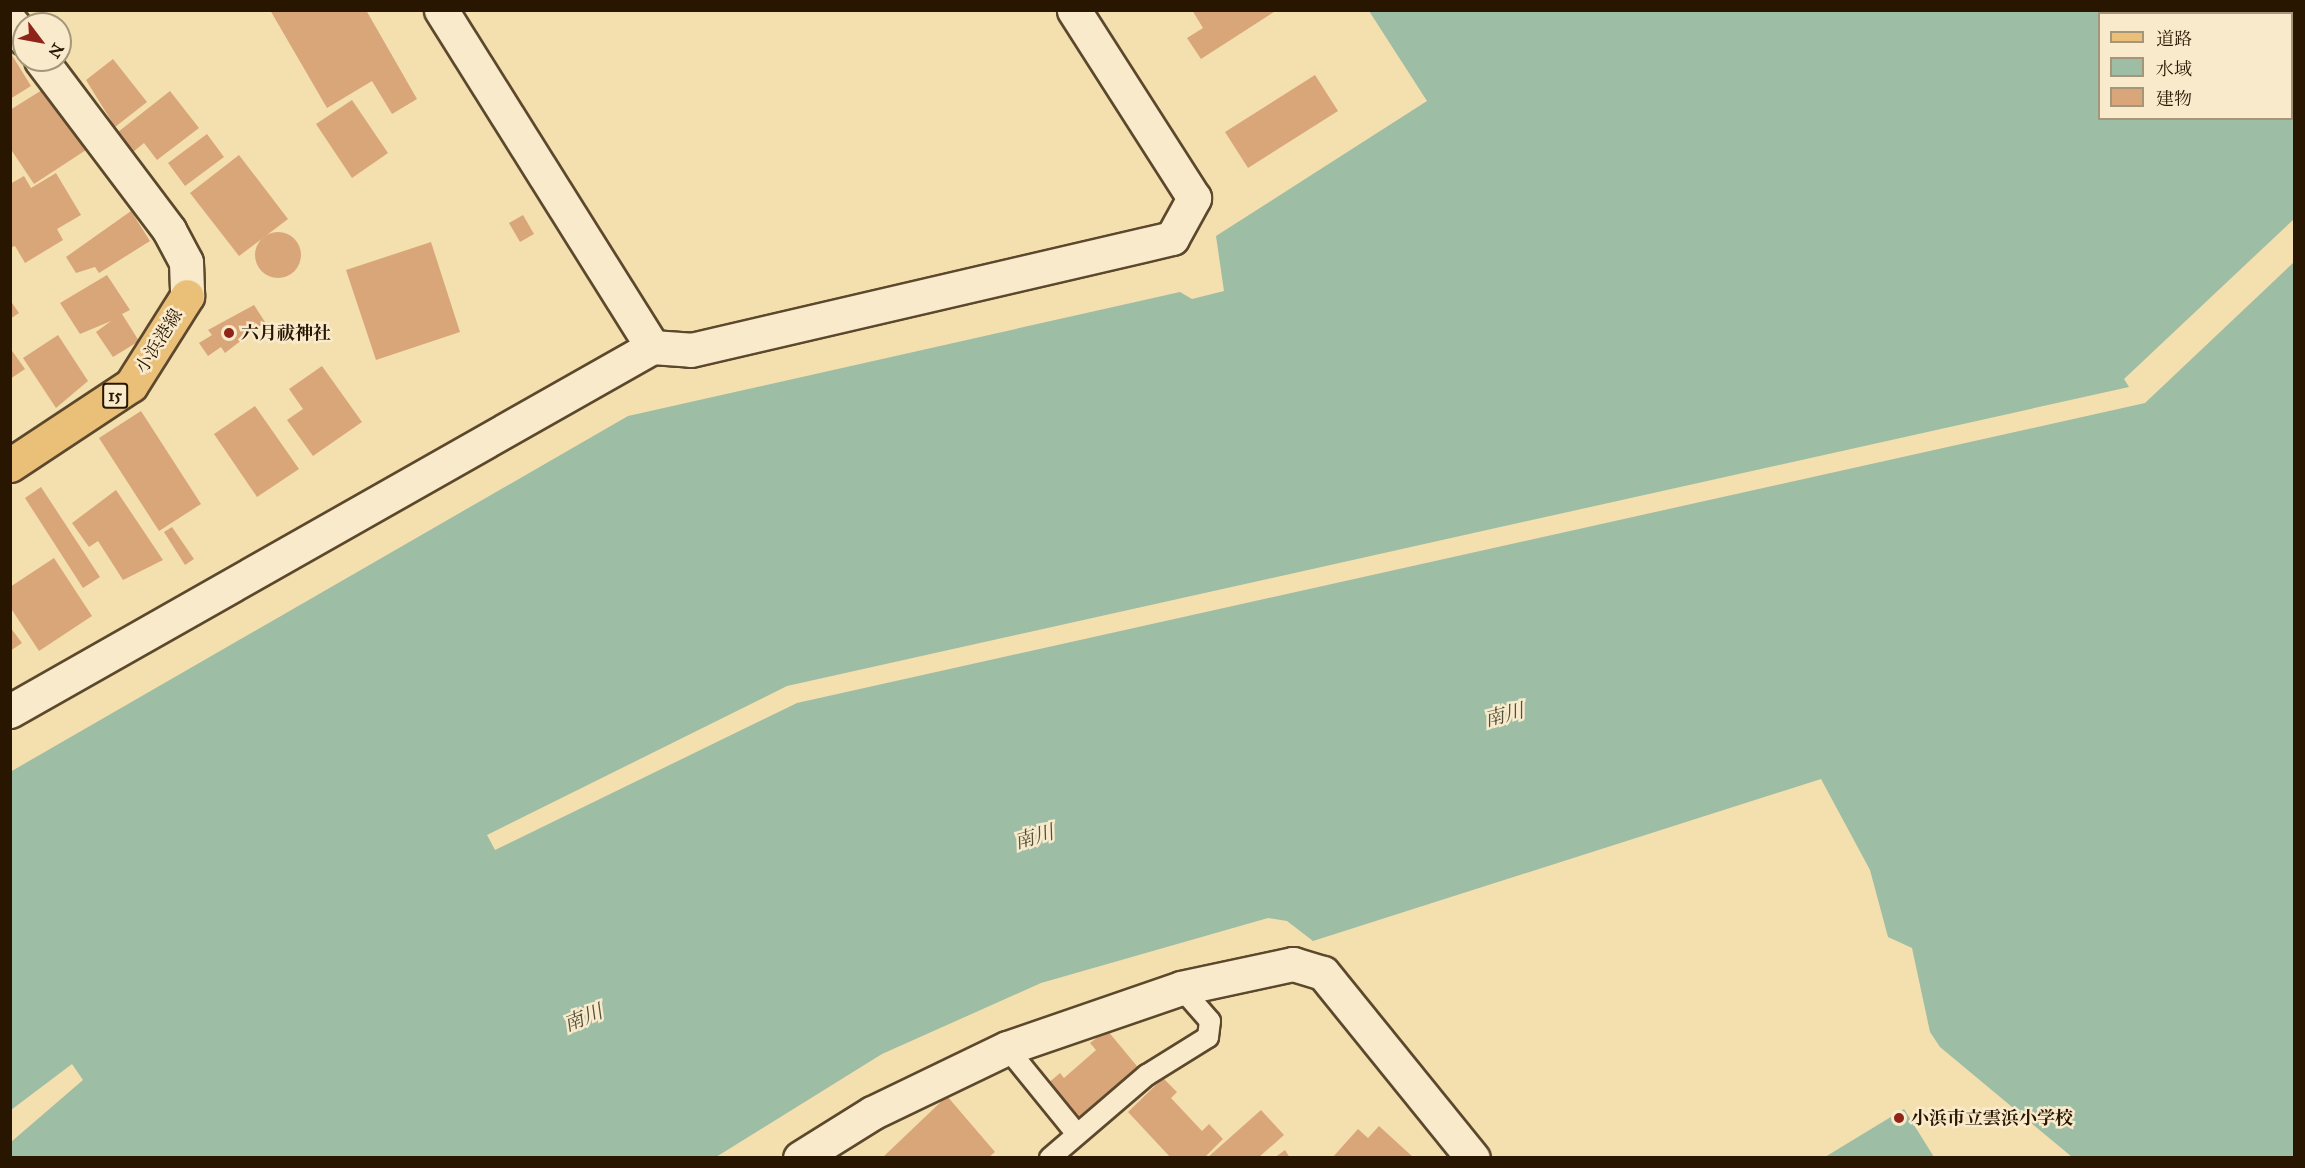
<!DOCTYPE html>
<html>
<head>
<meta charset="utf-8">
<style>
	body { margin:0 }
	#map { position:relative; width:2305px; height:1168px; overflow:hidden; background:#f4dfaf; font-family:"IM FELL Great Primer","Noto Serif JP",serif }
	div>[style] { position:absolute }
	.water>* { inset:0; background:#9dbda5 }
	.pier>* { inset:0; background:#f4dfaf }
	.building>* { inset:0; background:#d9a67a }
	.round { border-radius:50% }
	.roads { filter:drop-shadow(2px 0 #5c482c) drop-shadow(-2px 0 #5c482c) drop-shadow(0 2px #5c482c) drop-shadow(0 -2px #5c482c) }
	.service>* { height:20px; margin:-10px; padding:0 10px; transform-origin:10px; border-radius:10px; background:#f8eacb }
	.minor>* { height:33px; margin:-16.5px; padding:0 16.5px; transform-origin:16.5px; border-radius:16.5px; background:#f8eacb }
	.tertiary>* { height:33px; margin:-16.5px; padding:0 16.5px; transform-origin:16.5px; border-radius:16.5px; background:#f8eacb }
	.primary>* { height:33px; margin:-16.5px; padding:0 16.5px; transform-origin:16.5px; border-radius:16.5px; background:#eac078 }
	.dots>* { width:16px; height:16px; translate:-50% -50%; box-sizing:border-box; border:3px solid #f8eacb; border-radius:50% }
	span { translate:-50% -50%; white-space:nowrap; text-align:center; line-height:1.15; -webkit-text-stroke:5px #f8eacb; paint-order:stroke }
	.shield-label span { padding:2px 4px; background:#f8eacb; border:2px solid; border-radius:4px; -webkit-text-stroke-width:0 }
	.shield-label { font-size:16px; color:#291600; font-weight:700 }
	.poi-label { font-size:18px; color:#291600; font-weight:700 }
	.left { translate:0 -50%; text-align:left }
	.street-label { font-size:18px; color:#291600 }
	.water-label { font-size:20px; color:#52503a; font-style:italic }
	.frame { position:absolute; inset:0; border:12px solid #291600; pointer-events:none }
	.legend { position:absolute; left:2098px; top:12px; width:195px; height:108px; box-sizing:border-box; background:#f8eacb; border:2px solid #a5957a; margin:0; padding:8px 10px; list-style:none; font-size:18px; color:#291600 }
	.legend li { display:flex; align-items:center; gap:12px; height:30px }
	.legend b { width:30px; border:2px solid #a5957a }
	.north { position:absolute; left:12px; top:12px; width:60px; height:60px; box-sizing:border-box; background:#f8eacb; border:2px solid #a5957a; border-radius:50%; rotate:122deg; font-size:16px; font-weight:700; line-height:24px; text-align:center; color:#291600 }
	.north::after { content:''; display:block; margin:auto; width:21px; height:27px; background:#8f2418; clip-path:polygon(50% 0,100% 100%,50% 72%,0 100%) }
</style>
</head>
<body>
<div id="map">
	<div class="water">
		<div style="clip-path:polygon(evenodd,1369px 11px,2294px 11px,2294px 1157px,2072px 1157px,1940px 1047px,1930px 1032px,1912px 948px,1888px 937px,1870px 870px,1821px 779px,1313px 941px,1287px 921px,1268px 918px,1041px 983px,882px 1054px,716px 1157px,11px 1157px,11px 1142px,83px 1080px,72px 1064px,11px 1110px,10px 772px,628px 416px,1180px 292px,1192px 299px,1224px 291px,1216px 236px,1427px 101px,1369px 11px,2100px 14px,2292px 14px,2292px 118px,2100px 118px,2100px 14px)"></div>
		<div style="clip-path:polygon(1904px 1109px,1934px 1157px,1825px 1157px)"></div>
	</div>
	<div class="pier">
		<div style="clip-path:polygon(2294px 219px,2294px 262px,2145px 403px,797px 703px,495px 850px,487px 835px,787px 686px,2129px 387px,2124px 379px)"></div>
	</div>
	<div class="building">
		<div style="clip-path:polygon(270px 10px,366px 10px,417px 99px,392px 114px,372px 81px,327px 108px)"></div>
		<div style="clip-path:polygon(1192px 10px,1277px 10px,1201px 59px,1187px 38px,1203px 28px)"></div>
		<div style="clip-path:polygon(10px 52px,31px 86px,10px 99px)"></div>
		<div style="clip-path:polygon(113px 59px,147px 102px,115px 127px,86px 80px)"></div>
		<div style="clip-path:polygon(1315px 75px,1338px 111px,1248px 168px,1225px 132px)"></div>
		<div style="clip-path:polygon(42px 90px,86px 150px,34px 184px,10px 148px,10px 110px)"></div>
		<div style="clip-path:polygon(170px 91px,199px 128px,157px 160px,144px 143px,133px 152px,118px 132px)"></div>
		<div style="clip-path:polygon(352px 100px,388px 153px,352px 178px,316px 124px)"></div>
		<div style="clip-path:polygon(207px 134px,224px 157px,185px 186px,168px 163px)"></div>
		<div style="clip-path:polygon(239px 155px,288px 219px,239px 256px,190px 193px)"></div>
		<div style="clip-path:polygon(56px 173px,81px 215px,57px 229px,63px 240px,25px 263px,15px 246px,10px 248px,10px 184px,24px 176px,31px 188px)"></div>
		<div style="clip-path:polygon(131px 211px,150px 241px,99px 273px,95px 267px,76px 273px,66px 257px)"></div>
		<div style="clip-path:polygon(523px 215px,534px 234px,520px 242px,509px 223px)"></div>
		<div class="round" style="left:255px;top:232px;width:46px;height:46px"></div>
		<div style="clip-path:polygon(431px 242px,460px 332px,376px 360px,346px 270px)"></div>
		<div style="clip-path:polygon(107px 275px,130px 310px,122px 314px,139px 341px,113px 357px,96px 332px,111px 321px,80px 334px,60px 303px)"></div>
		<div style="clip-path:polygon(10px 300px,19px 313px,10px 319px)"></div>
		<div style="clip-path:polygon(254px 305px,265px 322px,225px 353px,221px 347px,208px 356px,199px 343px,212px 335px,208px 330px)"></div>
		<div style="clip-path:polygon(58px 335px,88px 381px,56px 408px,23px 358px)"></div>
		<div style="clip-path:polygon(10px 348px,25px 369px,10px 379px)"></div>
		<div style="clip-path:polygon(322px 366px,362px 422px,313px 456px,287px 420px,303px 409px,289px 389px)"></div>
		<div style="clip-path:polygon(255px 406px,299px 469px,257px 497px,214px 434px)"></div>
		<div style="clip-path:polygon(141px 411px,201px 504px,159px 531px,99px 438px)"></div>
		<div style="clip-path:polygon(41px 487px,100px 577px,83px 588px,25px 498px)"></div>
		<div style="clip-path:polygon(116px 490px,163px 560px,123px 580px,98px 541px,89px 547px,72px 523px)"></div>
		<div style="clip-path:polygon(172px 527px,194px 559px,185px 565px,164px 532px)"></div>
		<div style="clip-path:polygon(54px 558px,92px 616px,39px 651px,10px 607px,10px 587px)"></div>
		<div style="clip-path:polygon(10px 627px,22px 643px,10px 651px)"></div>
		<div style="clip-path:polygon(1107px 1030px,1141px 1071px,1079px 1124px,1046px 1085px,1060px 1073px,1064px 1078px,1096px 1050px,1090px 1043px)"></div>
		<div style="clip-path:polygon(1163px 1078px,1177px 1092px,1171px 1098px,1202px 1131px,1209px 1124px,1223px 1139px,1204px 1158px,1171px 1158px,1128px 1112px)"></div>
		<div style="clip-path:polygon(947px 1096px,995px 1152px,988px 1158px,882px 1158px)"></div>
		<div style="clip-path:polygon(1261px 1110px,1284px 1135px,1258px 1158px,1207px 1158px)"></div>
		<div style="clip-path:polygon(1379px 1126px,1414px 1158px,1332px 1158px,1358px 1129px,1368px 1138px)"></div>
		<div style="clip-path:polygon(1285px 1150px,1290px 1158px,1274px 1158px)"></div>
	</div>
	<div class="roads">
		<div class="service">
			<div style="left:1007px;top:1048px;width:111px;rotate:50.9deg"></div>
			<div style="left:1050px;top:1158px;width:128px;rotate:-40.6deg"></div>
			<div style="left:1147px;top:1075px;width:72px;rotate:-31.9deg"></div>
			<div style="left:1208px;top:1037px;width:16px;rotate:-83deg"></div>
			<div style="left:1210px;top:1021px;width:44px;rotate:-131.3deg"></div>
		</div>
		<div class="minor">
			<div style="left:10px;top:21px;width:22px;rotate:51deg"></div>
			<div style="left:41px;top:60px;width:213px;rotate:53deg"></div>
			<div style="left:169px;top:230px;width:36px;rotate:62deg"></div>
			<div style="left:186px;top:262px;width:34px;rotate:88deg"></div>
			<div style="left:800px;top:1158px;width:85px;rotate:-32deg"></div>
			<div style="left:872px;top:1113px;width:150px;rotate:-25.7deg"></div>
			<div style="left:1007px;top:1048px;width:184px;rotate:-19deg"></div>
			<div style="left:1181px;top:988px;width:115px;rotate:-12.1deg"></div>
			<div style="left:1293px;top:964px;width:31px;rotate:17deg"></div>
			<div style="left:1323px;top:973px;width:238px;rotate:51deg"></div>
		</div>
		<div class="tertiary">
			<div style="left:441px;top:10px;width:398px;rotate:57.9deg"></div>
			<div style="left:10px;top:711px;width:738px;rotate:-29.55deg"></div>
			<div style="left:652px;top:347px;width:39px;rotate:4deg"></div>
			<div style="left:691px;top:350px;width:494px;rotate:-13.1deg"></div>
			<div style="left:1172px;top:238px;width:46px;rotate:-61.2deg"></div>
			<div style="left:1194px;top:198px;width:223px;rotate:-122.6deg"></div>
		</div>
		<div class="primary">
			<div style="left:10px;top:465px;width:145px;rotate:-33.5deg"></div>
			<div style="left:131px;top:385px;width:105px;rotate:-57.8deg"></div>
		</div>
	</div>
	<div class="dots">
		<div style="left:229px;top:333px;background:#8f2418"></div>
		<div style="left:1899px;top:1118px;background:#8f2418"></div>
	</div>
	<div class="shield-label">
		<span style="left:115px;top:396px">15</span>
	</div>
	<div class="poi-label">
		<span class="left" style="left:241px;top:333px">六月祓神社</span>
		<span class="left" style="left:1911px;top:1118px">小浜市立雲浜小学校</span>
	</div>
	<div class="street-label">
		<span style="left:159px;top:341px;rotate:-58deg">小浜港線</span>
	</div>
	<div class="water-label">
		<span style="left:1504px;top:715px;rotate:-14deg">南川</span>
		<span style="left:1034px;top:837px;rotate:-16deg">南川</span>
		<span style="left:583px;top:1018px;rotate:-22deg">南川</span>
	</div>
	<div class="frame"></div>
	<ul class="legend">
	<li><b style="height:8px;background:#eac078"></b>道路</li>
	<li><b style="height:16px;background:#9dbda5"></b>水域</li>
	<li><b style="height:16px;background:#d9a67a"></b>建物</li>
	</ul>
	<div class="north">N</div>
</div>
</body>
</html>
